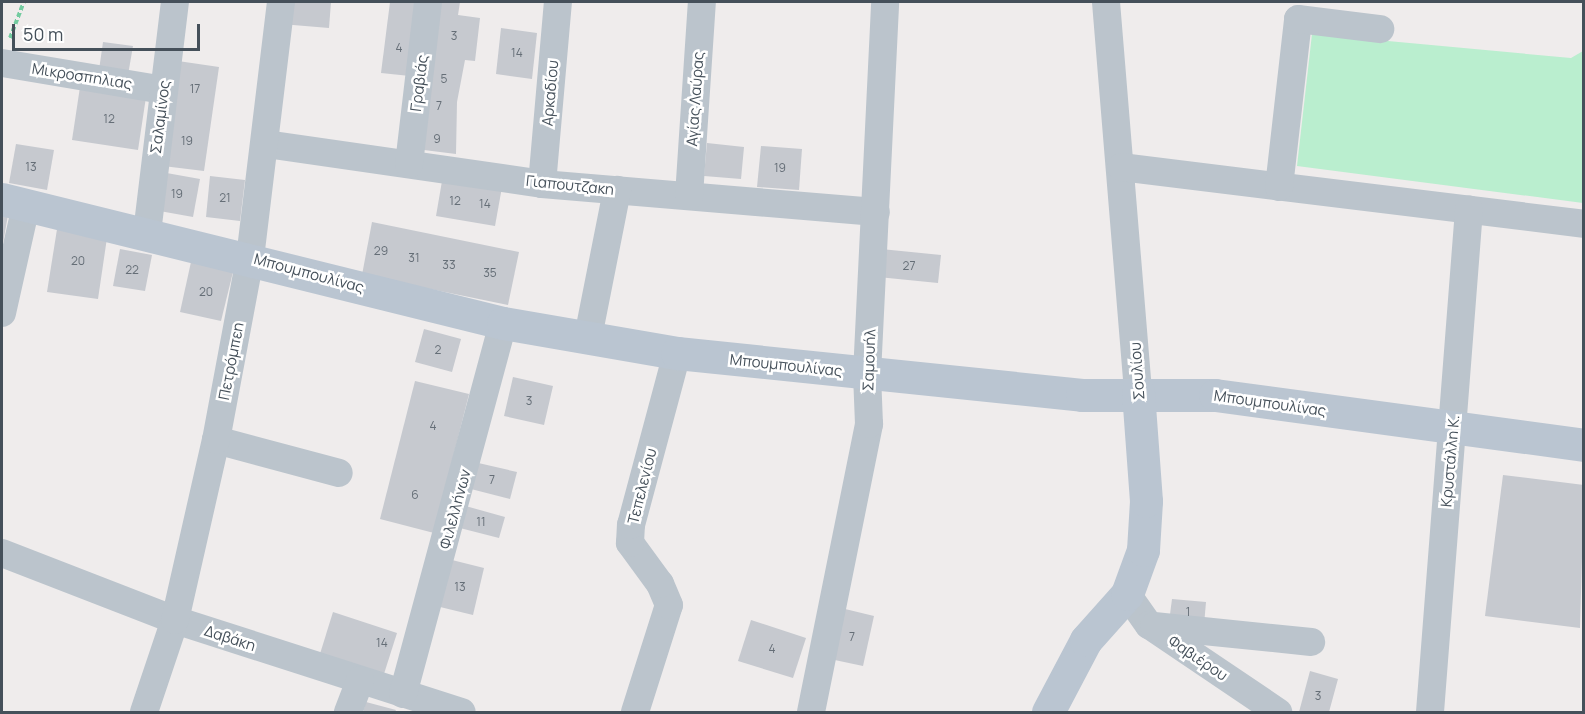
<!DOCTYPE html>
<html>
<head>
<meta charset="utf-8">
<style>
	body { margin:0 }
	#map { position:relative; width:1585px; height:714px; overflow:hidden; background:#efecec; font-family:Manrope,sans-serif }
	div>[style] { position:absolute }
	.green>* { inset:0; background:#baeecf }
	.building>* { inset:0; background:#c6c9cf }
	.path>* { height:4px; margin-top:-2px; transform-origin:0; background:repeating-linear-gradient(90deg,#73cba0 0 4.5px,transparent 0 7.5px) }
	.street>* { height:28px; margin:-14px; padding:0 14px; transform-origin:14px; border-radius:14px; background:#bbc4cc }
	.secondary>* { height:33px; margin:-16.5px; padding:0 16.5px; transform-origin:16.5px; border-radius:16.5px; background:#bac5d1 }
	span { translate:-50% -50%; white-space:nowrap; text-align:center; line-height:1.15; -webkit-text-stroke:5px #fff; paint-order:stroke }
	.number-label { font-size:12px; color:#656e77 }
	.number-label span { -webkit-text-stroke-width:0 }
	.street-label { font-size:15px; color:#45505a }
	.frame { position:absolute; inset:0; border:3px solid #45505a; pointer-events:none }
	.scale { position:absolute; left:12px; top:24px; width:188px; height:27px; box-sizing:border-box; border:3px solid #45505a; border-top:0; padding-left:8px; font-size:18px; line-height:21px; white-space:nowrap; color:#45505a; -webkit-text-stroke:4px #fff; paint-order:stroke }
</style>
</head>
<body>
<div id="map">
	<div class="green">
		<div style="clip-path:polygon(1312px 34px,1571px 58px,1583px 51px,1583px 203px,1297px 166px)"></div>
	</div>
	<div class="building">
		<div style="clip-path:polygon(283px 2px,331px 2px,329px 28px,281px 24px)"></div>
		<div style="clip-path:polygon(390px 2px,420px 2px,410px 76px,381px 73px)"></div>
		<div style="clip-path:polygon(435px 2px,460px 2px,458px 15px,480px 18px,475px 61px,465px 60px,457px 102px,456px 154px,416px 149px)"></div>
		<div style="clip-path:polygon(501px 28px,537px 33px,532px 79px,496px 74px)"></div>
		<div style="clip-path:polygon(103px 42px,133px 46px,128px 75px,99px 70px)"></div>
		<div style="clip-path:polygon(178px 61px,219px 67px,204px 171px,163px 166px)"></div>
		<div style="clip-path:polygon(80px 87px,146px 97px,138px 150px,72px 140px)"></div>
		<div style="clip-path:polygon(707px 143px,744px 147px,741px 179px,704px 176px)"></div>
		<div style="clip-path:polygon(16px 144px,54px 150px,47px 190px,9px 183px)"></div>
		<div style="clip-path:polygon(761px 146px,802px 149px,799px 190px,757px 187px)"></div>
		<div style="clip-path:polygon(161px 172px,200px 179px,193px 217px,154px 210px)"></div>
		<div style="clip-path:polygon(210px 176px,245px 180px,240px 221px,206px 217px)"></div>
		<div style="clip-path:polygon(442px 181px,502px 187px,495px 226px,436px 216px)"></div>
		<div style="clip-path:polygon(2px 213px,8px 215px,3px 243px,2px 243px)"></div>
		<div style="clip-path:polygon(372px 222px,519px 252px,508px 305px,362px 275px)"></div>
		<div style="clip-path:polygon(58px 223px,108px 231px,98px 299px,47px 292px)"></div>
		<div style="clip-path:polygon(120px 249px,152px 255px,145px 291px,113px 286px)"></div>
		<div style="clip-path:polygon(881px 249px,941px 255px,938px 283px,878px 277px)"></div>
		<div style="clip-path:polygon(191px 262px,233px 272px,221px 321px,180px 312px)"></div>
		<div style="clip-path:polygon(424px 329px,461px 339px,452px 372px,415px 362px)"></div>
		<div style="clip-path:polygon(513px 377px,553px 386px,544px 425px,504px 416px)"></div>
		<div style="clip-path:polygon(415px 381px,469px 394px,434px 533px,380px 519px)"></div>
		<div style="clip-path:polygon(474px 462px,517px 472px,510px 499px,467px 488px)"></div>
		<div style="clip-path:polygon(1503px 475px,1584px 485px,1580px 628px,1485px 616px)"></div>
		<div style="clip-path:polygon(462px 505px,505px 517px,499px 538px,456px 527px)"></div>
		<div style="clip-path:polygon(448px 559px,484px 568px,473px 615px,436px 606px)"></div>
		<div style="clip-path:polygon(1172px 599px,1206px 602px,1204px 625px,1169px 622px)"></div>
		<div style="clip-path:polygon(841px 608px,874px 616px,863px 666px,830px 659px)"></div>
		<div style="clip-path:polygon(333px 612px,397px 633px,383px 677px,319px 657px)"></div>
		<div style="clip-path:polygon(751px 620px,806px 638px,793px 678px,738px 661px)"></div>
		<div style="clip-path:polygon(1310px 671px,1338px 679px,1329px 712px,1299px 712px)"></div>
		<div style="clip-path:polygon(366px 702px,396px 710px,395px 712px,363px 712px)"></div>
	</div>
	<div class="path">
		<div style="left:10px;top:38px;width:39px;rotate:-69deg"></div>
	</div>
	<div class="street">
		<div style="left:1106px;top:2px;width:391px;rotate:85.3deg"></div>
		<div style="left:2px;top:63px;width:163px;rotate:9.5deg"></div>
		<div style="left:266px;top:144px;width:279px;rotate:8.2deg"></div>
		<div style="left:542px;top:184px;width:335px;rotate:4.8deg"></div>
		<div style="left:409px;top:164px;width:163px;rotate:-83.3deg"></div>
		<div style="left:1121px;top:167px;width:466px;rotate:7deg"></div>
		<div style="left:542px;top:184px;width:183px;rotate:-85deg"></div>
		<div style="left:1279px;top:187px;width:169px;rotate:-83.5deg"></div>
		<div style="left:1298px;top:19px;width:83px;rotate:7deg"></div>
		<div style="left:689px;top:196px;width:194px;rotate:-86.2deg"></div>
		<div style="left:147px;top:233px;width:233px;rotate:-83.1deg"></div>
		<div style="left:2px;top:313px;width:110px;rotate:-77.4deg"></div>
		<div style="left:588px;top:337px;width:150px;rotate:-78.8deg"></div>
		<div style="left:216px;top:440px;width:127px;rotate:15deg"></div>
		<div style="left:2px;top:553px;width:186px;rotate:21.2deg"></div>
		<div style="left:175px;top:620px;width:301px;rotate:17.8deg"></div>
		<div style="left:1127px;top:594px;width:38px;rotate:55deg"></div>
		<div style="left:1149px;top:625px;width:156px;rotate:34deg"></div>
		<div style="left:1154px;top:626px;width:158px;rotate:5.8deg"></div>
		<div style="left:403px;top:694px;width:384px;rotate:-74.9deg"></div>
		<div style="left:144px;top:712px;width:97px;rotate:-71.4deg"></div>
		<div style="left:175px;top:620px;width:185px;rotate:-77.2deg"></div>
		<div style="left:216px;top:440px;width:185px;rotate:-79.4deg"></div>
		<div style="left:250px;top:258px;width:258px;rotate:-83.1deg"></div>
		<div style="left:348px;top:712px;width:34px;rotate:-69deg"></div>
		<div style="left:635px;top:712px;width:112px;rotate:-72.4deg"></div>
		<div style="left:669px;top:605px;width:23px;rotate:-113deg"></div>
		<div style="left:660px;top:584px;width:51px;rotate:-126.2deg"></div>
		<div style="left:630px;top:543px;width:18px;rotate:-87deg"></div>
		<div style="left:631px;top:525px;width:178px;rotate:-75deg"></div>
		<div style="left:811px;top:712px;width:294px;rotate:-78.6deg"></div>
		<div style="left:869px;top:424px;width:50px;rotate:-92.3deg"></div>
		<div style="left:867px;top:374px;width:372px;rotate:-87.2deg"></div>
		<div style="left:1430px;top:712px;width:504px;rotate:-85.56deg"></div>
	</div>
	<div class="secondary">
		<div style="left:2px;top:199px;width:516px;rotate:13.9deg"></div>
		<div style="left:503px;top:323px;width:177px;rotate:9.8deg"></div>
		<div style="left:677px;top:353px;width:407px;rotate:5.9deg"></div>
		<div style="left:1082px;top:395px;width:133px"></div>
		<div style="left:1215px;top:395px;width:372px;rotate:7.7deg"></div>
		<div style="left:1048px;top:712px;width:81px;rotate:-62.2deg"></div>
		<div style="left:1086px;top:640px;width:62px;rotate:-48.3deg"></div>
		<div style="left:1127px;top:594px;width:47px;rotate:-70deg"></div>
		<div style="left:1143px;top:550px;width:49px;rotate:-86.5deg"></div>
		<div style="left:1146px;top:501px;width:109px;rotate:-94.2deg"></div>
	</div>
	<div class="number-label">
		<span style="left:454px;top:36px">3</span>
		<span style="left:399px;top:48px">4</span>
		<span style="left:517px;top:53px">14</span>
		<span style="left:444px;top:79px">5</span>
		<span style="left:195px;top:89px">17</span>
		<span style="left:439px;top:106px">7</span>
		<span style="left:109px;top:119px">12</span>
		<span style="left:437px;top:139px">9</span>
		<span style="left:187px;top:141px">19</span>
		<span style="left:31px;top:167px">13</span>
		<span style="left:780px;top:168px">19</span>
		<span style="left:177px;top:194px">19</span>
		<span style="left:225px;top:198px">21</span>
		<span style="left:455px;top:201px">12</span>
		<span style="left:485px;top:204px">14</span>
		<span style="left:381px;top:251px">29</span>
		<span style="left:414px;top:258px">31</span>
		<span style="left:78px;top:261px">20</span>
		<span style="left:449px;top:265px">33</span>
		<span style="left:909px;top:266px">27</span>
		<span style="left:132px;top:270px">22</span>
		<span style="left:490px;top:273px">35</span>
		<span style="left:206px;top:292px">20</span>
		<span style="left:438px;top:350px">2</span>
		<span style="left:529px;top:401px">3</span>
		<span style="left:433px;top:426px">4</span>
		<span style="left:492px;top:480px">7</span>
		<span style="left:415px;top:495px">6</span>
		<span style="left:481px;top:522px">11</span>
		<span style="left:460px;top:587px">13</span>
		<span style="left:1188px;top:612px">1</span>
		<span style="left:852px;top:637px">7</span>
		<span style="left:382px;top:643px">14</span>
		<span style="left:772px;top:649px">4</span>
		<span style="left:1318px;top:696px">3</span>
	</div>
	<div class="street-label">
		<span style="left:82px;top:76px;rotate:9deg">Μικροσπηλιας</span>
		<span style="left:419px;top:83px;rotate:-83deg">Γραβιάς</span>
		<span style="left:550px;top:93px;rotate:-85deg">Αρκαδίου</span>
		<span style="left:695px;top:99px;rotate:-86deg">Αγίας Λαύρας</span>
		<span style="left:160px;top:117px;rotate:-83deg">Σαλαμίνος</span>
		<span style="left:570px;top:185px;rotate:6deg">Γιαπουτζακη</span>
		<span style="left:309px;top:273px;rotate:15deg">Μπουμπουλίνας</span>
		<span style="left:869px;top:360px;rotate:-88deg">Σαμουήλ</span>
		<span style="left:231px;top:361px;rotate:-79deg">Πετρόμπεη</span>
		<span style="left:786px;top:365px;rotate:6deg">Μπουμπουλίνας</span>
		<span style="left:1137px;top:371px;rotate:-94deg">Σουλίου</span>
		<span style="left:1270px;top:403px;rotate:8deg">Μπουμπουλίνας</span>
		<span style="left:1450px;top:461px;rotate:-85deg">Κρυστάλλη Κ.</span>
		<span style="left:642px;top:486px;rotate:-76deg">Τεπελενίου</span>
		<span style="left:455px;top:509px;rotate:-75deg">Φιλελλήνων</span>
		<span style="left:230px;top:638px;rotate:18deg">Δαβάκη</span>
		<span style="left:1198px;top:658px;rotate:34deg">Φαβιέρου</span>
	</div>
	<div class="frame"></div>
	<div class="scale">50 m</div>
</div>
</body>
</html>
